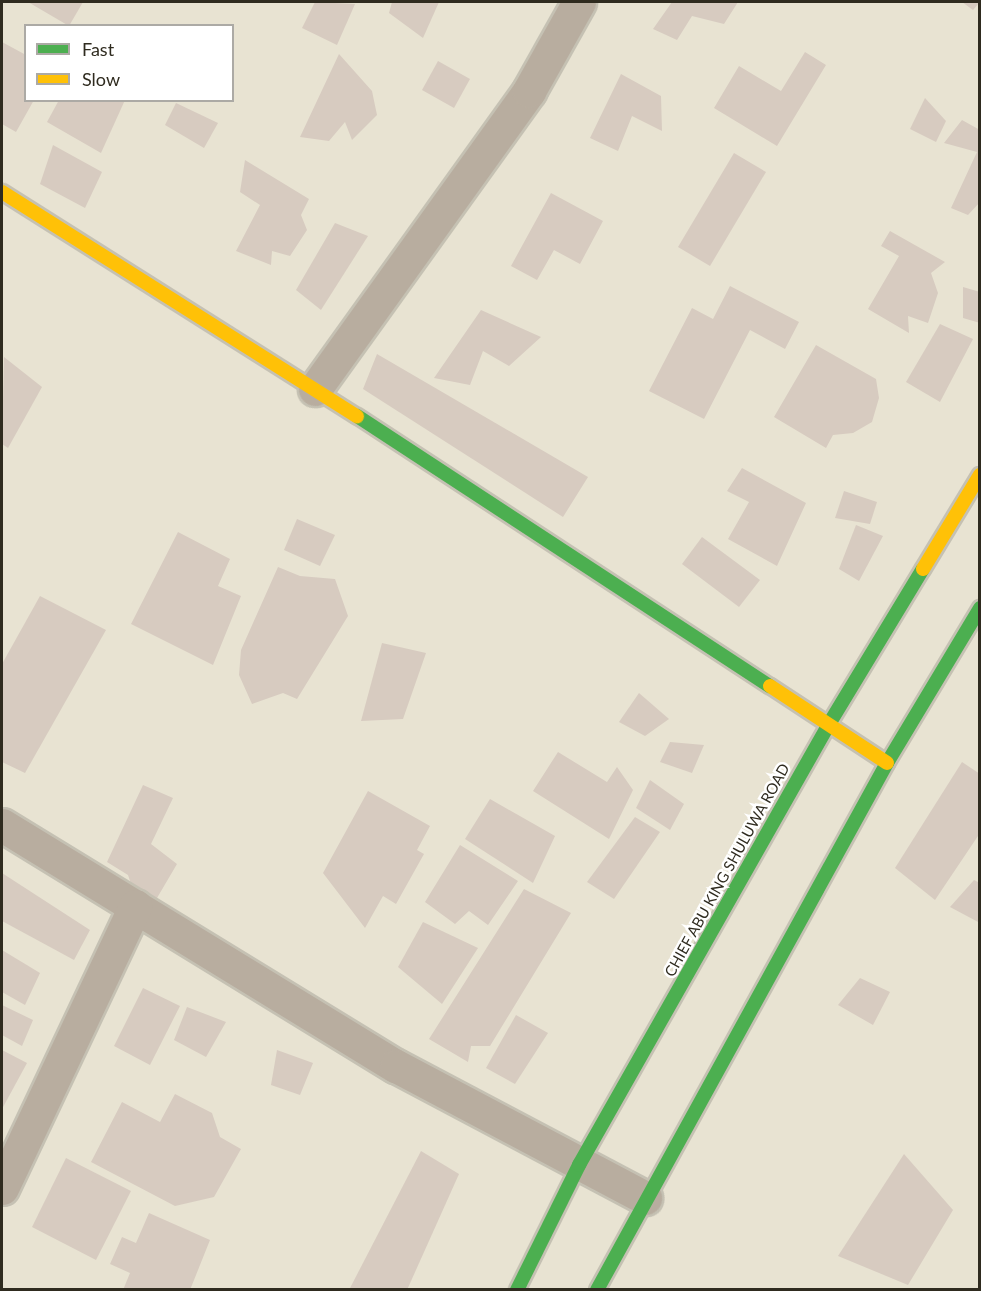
<!DOCTYPE html>
<html>
<head>
<meta charset="utf-8">
<style>
	body { margin:0 }
	#map { position:relative; width:981px; height:1291px; overflow:hidden; background:#e8e3d2; font-family:Lato,sans-serif }
	div>[style] { position:absolute }
	.building>* { inset:0; background:#d7cbc0 }
	.roads { filter:drop-shadow(2px 0 #c5c1b3) drop-shadow(-2px 0 #c5c1b3) drop-shadow(0 2px #c5c1b3) drop-shadow(0 -2px #c5c1b3) }
	.street>* { height:33px; margin:-16.5px; padding:0 16.5px; transform-origin:16.5px; border-radius:16.5px; background:#b8ad9f }
	.fast>* { height:14px; margin:-7px; padding:0 7px; transform-origin:7px; border-radius:7px; background:#4caf50 }
	.slow>* { height:14px; margin:-7px; padding:0 7px; transform-origin:7px; border-radius:7px; background:#ffc107 }
	span { translate:-50% -50%; white-space:nowrap; text-align:center; line-height:1.15; -webkit-text-stroke:5px #fff; paint-order:stroke }
	.street-label { font-size:15px; color:#2f2b1f }
	.frame { position:absolute; inset:0; border:3px solid #2f2b1f; pointer-events:none }
	.legend { position:absolute; left:24px; top:24px; width:210px; height:78px; box-sizing:border-box; background:#fff; border:2px solid #acaaa5; margin:0; padding:8px 10px; list-style:none; font-size:18px; color:#2f2b1f }
	.legend li { display:flex; align-items:center; gap:12px; height:30px }
	.legend b { width:30px; border:2px solid #acaaa5 }
</style>
</head>
<body>
<div id="map">
	<div class="building">
		<div style="clip-path:polygon(28px 2px,83px 2px,69px 26px)"></div>
		<div style="clip-path:polygon(315px 2px,355px 4px,337px 45px,302px 28px)"></div>
		<div style="clip-path:polygon(392px 2px,439px 2px,423px 38px,389px 13px)"></div>
		<div style="clip-path:polygon(672px 2px,738px 2px,724px 24px,692px 16px,677px 40px,653px 29px)"></div>
		<div style="clip-path:polygon(962px 2px,980px 2px,973px 10px)"></div>
		<div style="clip-path:polygon(2px 42px,26px 55px,26px 100px,34px 100px,16px 132px,2px 124px)"></div>
		<div style="clip-path:polygon(805px 52px,826px 65px,777px 146px,714px 108px,739px 66px,781px 91px)"></div>
		<div style="clip-path:polygon(339px 54px,372px 91px,377px 115px,352px 140px,345px 122px,329px 141px,300px 137px)"></div>
		<div style="clip-path:polygon(438px 61px,470px 79px,454px 108px,422px 90px)"></div>
		<div style="clip-path:polygon(621px 74px,661px 96px,662px 131px,632px 116px,618px 151px,590px 138px)"></div>
		<div style="clip-path:polygon(925px 98px,946px 121px,936px 142px,910px 129px)"></div>
		<div style="clip-path:polygon(59px 100px,125px 100px,101px 153px,47px 122px)"></div>
		<div style="clip-path:polygon(176px 103px,218px 123px,204px 148px,165px 125px)"></div>
		<div style="clip-path:polygon(962px 120px,980px 130px,980px 202px,968px 215px,951px 208px,977px 152px,944px 143px)"></div>
		<div style="clip-path:polygon(53px 145px,102px 172px,85px 208px,40px 184px)"></div>
		<div style="clip-path:polygon(734px 153px,766px 172px,710px 266px,678px 247px)"></div>
		<div style="clip-path:polygon(245px 160px,309px 199px,301px 215px,307px 230px,290px 256px,272px 251px,271px 265px,236px 251px,260px 205px,240px 192px)"></div>
		<div style="clip-path:polygon(551px 193px,603px 221px,580px 264px,554px 250px,537px 280px,511px 266px)"></div>
		<div style="clip-path:polygon(335px 223px,368px 236px,321px 310px,296px 290px)"></div>
		<div style="clip-path:polygon(890px 231px,945px 262px,931px 273px,938px 293px,928px 323px,908px 316px,909px 333px,868px 309px,899px 256px,881px 246px)"></div>
		<div style="clip-path:polygon(730px 286px,799px 322px,785px 349px,750px 330px,704px 419px,649px 391px,692px 308px,713px 319px)"></div>
		<div style="clip-path:polygon(963px 287px,980px 292px,980px 323px,963px 318px)"></div>
		<div style="clip-path:polygon(481px 310px,541px 337px,509px 366px,483px 351px,470px 385px,434px 378px)"></div>
		<div style="clip-path:polygon(940px 324px,973px 339px,940px 402px,906px 382px)"></div>
		<div style="clip-path:polygon(816px 345px,876px 379px,879px 398px,872px 422px,853px 433px,833px 435px,826px 448px,774px 417px)"></div>
		<div style="clip-path:polygon(377px 354px,588px 477px,563px 517px,363px 389px)"></div>
		<div style="clip-path:polygon(4px 357px,42px 387px,8px 448px,2px 444px)"></div>
		<div style="clip-path:polygon(742px 468px,806px 503px,777px 566px,728px 539px,749px 502px,727px 491px)"></div>
		<div style="clip-path:polygon(844px 491px,877px 502px,870px 524px,835px 518px)"></div>
		<div style="clip-path:polygon(297px 519px,335px 535px,320px 566px,284px 550px)"></div>
		<div style="clip-path:polygon(856px 525px,883px 536px,859px 581px,839px 569px)"></div>
		<div style="clip-path:polygon(178px 532px,230px 559px,218px 586px,241px 596px,213px 665px,131px 624px)"></div>
		<div style="clip-path:polygon(702px 537px,760px 580px,739px 607px,682px 564px)"></div>
		<div style="clip-path:polygon(278px 567px,300px 576px,335px 579px,348px 616px,297px 699px,283px 693px,252px 704px,239px 675px,241px 650px)"></div>
		<div style="clip-path:polygon(40px 596px,106px 630px,25px 773px,2px 762px,2px 664px)"></div>
		<div style="clip-path:polygon(382px 643px,426px 653px,403px 719px,361px 721px)"></div>
		<div style="clip-path:polygon(639px 693px,669px 719px,645px 736px,619px 722px)"></div>
		<div style="clip-path:polygon(670px 742px,704px 745px,692px 773px,660px 762px)"></div>
		<div style="clip-path:polygon(558px 752px,607px 782px,617px 767px,633px 790px,609px 839px,533px 791px)"></div>
		<div style="clip-path:polygon(962px 762px,980px 774px,980px 833px,935px 900px,895px 868px)"></div>
		<div style="clip-path:polygon(650px 780px,684px 804px,670px 830px,636px 808px)"></div>
		<div style="clip-path:polygon(143px 785px,173px 798px,151px 844px,177px 864px,157px 898px,135px 896px,128px 875px,107px 862px)"></div>
		<div style="clip-path:polygon(368px 791px,430px 826px,417px 850px,424px 854px,396px 904px,383px 896px,365px 928px,323px 873px)"></div>
		<div style="clip-path:polygon(490px 799px,555px 836px,533px 883px,465px 839px)"></div>
		<div style="clip-path:polygon(635px 817px,660px 832px,614px 899px,587px 882px)"></div>
		<div style="clip-path:polygon(460px 845px,518px 881px,488px 925px,469px 911px,455px 924px,425px 902px)"></div>
		<div style="clip-path:polygon(2px 873px,90px 930px,74px 960px,2px 921px)"></div>
		<div style="clip-path:polygon(974px 880px,980px 883px,980px 923px,950px 907px)"></div>
		<div style="clip-path:polygon(524px 889px,571px 913px,490px 1046px,471px 1046px,468px 1062px,429px 1039px)"></div>
		<div style="clip-path:polygon(423px 922px,478px 948px,442px 1004px,398px 967px)"></div>
		<div style="clip-path:polygon(2px 950px,40px 973px,25px 1005px,2px 992px)"></div>
		<div style="clip-path:polygon(860px 978px,890px 992px,873px 1025px,838px 1005px)"></div>
		<div style="clip-path:polygon(143px 988px,180px 1006px,150px 1065px,114px 1046px)"></div>
		<div style="clip-path:polygon(2px 1005px,33px 1020px,22px 1046px,2px 1035px)"></div>
		<div style="clip-path:polygon(187px 1007px,226px 1022px,206px 1057px,174px 1040px)"></div>
		<div style="clip-path:polygon(516px 1015px,548px 1033px,515px 1084px,486px 1068px)"></div>
		<div style="clip-path:polygon(2px 1050px,27px 1063px,2px 1109px)"></div>
		<div style="clip-path:polygon(277px 1050px,313px 1063px,300px 1095px,271px 1085px)"></div>
		<div style="clip-path:polygon(175px 1094px,212px 1113px,220px 1137px,241px 1149px,214px 1197px,175px 1206px,91px 1162px,122px 1102px,160px 1122px)"></div>
		<div style="clip-path:polygon(421px 1151px,459px 1174px,407px 1290px,349px 1290px)"></div>
		<div style="clip-path:polygon(904px 1154px,953px 1210px,908px 1285px,838px 1256px)"></div>
		<div style="clip-path:polygon(66px 1158px,131px 1191px,96px 1260px,32px 1227px)"></div>
		<div style="clip-path:polygon(149px 1213px,210px 1240px,190px 1290px,123px 1290px,130px 1273px,110px 1264px,122px 1237px,136px 1243px)"></div>
	</div>
	<div class="roads">
		<div class="street">
			<div style="left:315px;top:389px;width:367px;rotate:-54.3deg"></div>
			<div style="left:529px;top:91px;width:102px;rotate:-60.7deg"></div>
			<div style="left:2px;top:825px;width:462px;rotate:31.5deg"></div>
			<div style="left:396px;top:1066px;width:282px;rotate:27.9deg"></div>
			<div style="left:2px;top:1188px;width:312px;rotate:-64.7deg"></div>
		</div>
		<div class="fast">
			<div style="left:357px;top:416px;width:493px;rotate:33.2deg"></div>
			<div style="left:517px;top:1290px;width:140px;rotate:-63.6deg"></div>
			<div style="left:579px;top:1165px;width:507px;rotate:-60.45deg"></div>
			<div style="left:829px;top:724px;width:181px;rotate:-58.8deg"></div>
			<div style="left:597px;top:1290px;width:602px;rotate:-61.18deg"></div>
			<div style="left:887px;top:763px;width:181px;rotate:-59deg"></div>
		</div>
		<div class="slow">
			<div style="left:2px;top:192px;width:420px;rotate:32.3deg"></div>
			<div style="left:923px;top:569px;width:110px;rotate:-58.8deg"></div>
			<div style="left:770px;top:686px;width:140px;rotate:33.3deg"></div>
		</div>
	</div>
	<div class="street-label">
		<span style="left:727px;top:870px;rotate:-61deg">CHIEF ABU KING SHULUWA ROAD</span>
	</div>
	<div class="frame"></div>
	<ul class="legend">
	<li><b style="height:8px;background:#4caf50"></b>Fast</li>
	<li><b style="height:8px;background:#ffc107"></b>Slow</li>
	</ul>
</div>
</body>
</html>
